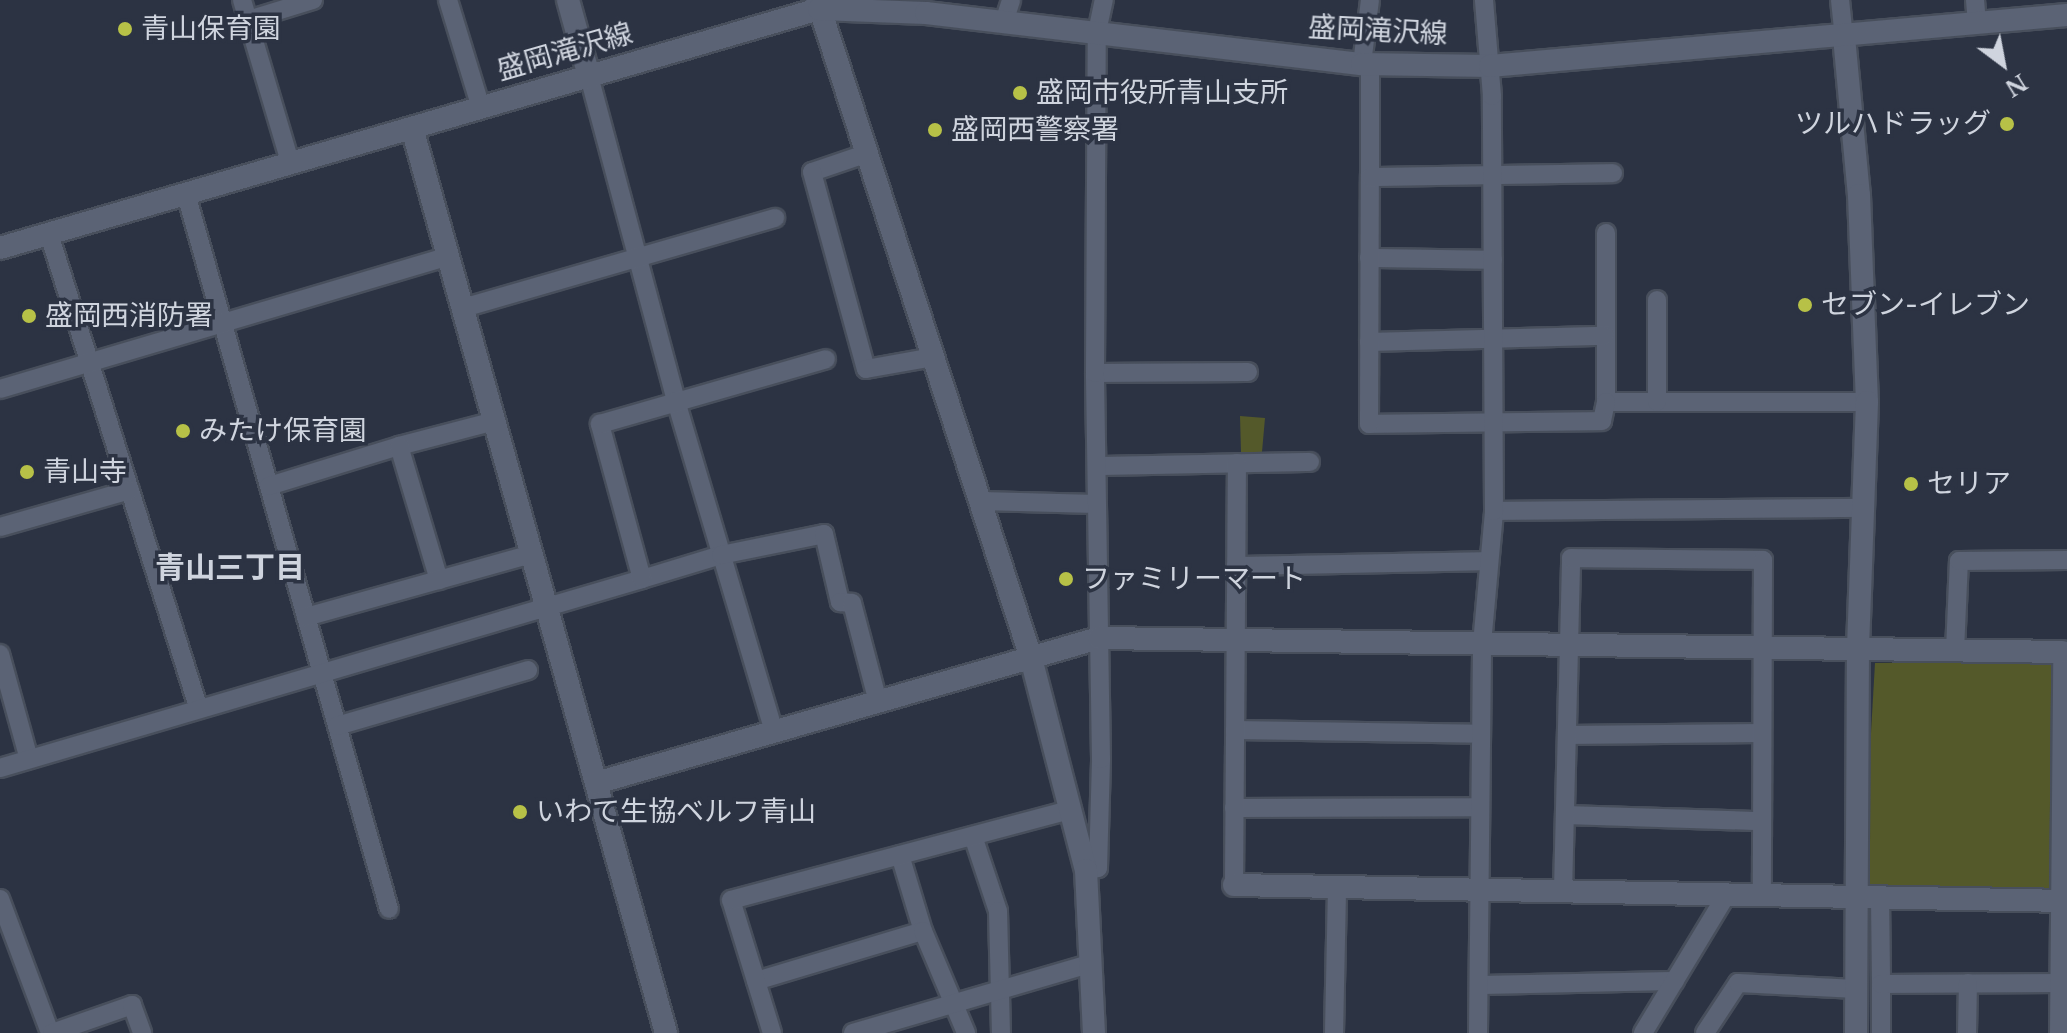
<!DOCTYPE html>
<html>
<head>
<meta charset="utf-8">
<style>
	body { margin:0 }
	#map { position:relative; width:2067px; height:1033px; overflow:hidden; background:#2c3343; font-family:"Libre Baskerville","Noto Sans JP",serif }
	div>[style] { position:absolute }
	.green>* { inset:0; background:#54592a }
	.roads { filter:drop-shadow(2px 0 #484f5c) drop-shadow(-2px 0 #484f5c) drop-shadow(0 2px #484f5c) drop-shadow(0 -2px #484f5c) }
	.minor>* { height:18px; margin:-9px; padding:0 9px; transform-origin:9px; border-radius:9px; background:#5b6375 }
	.tertiary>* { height:22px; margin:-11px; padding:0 11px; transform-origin:11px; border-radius:11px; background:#5b6375 }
	.secondary>* { height:22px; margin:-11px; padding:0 11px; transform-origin:11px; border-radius:11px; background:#5b6375 }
	.dots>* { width:22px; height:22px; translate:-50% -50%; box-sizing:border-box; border:4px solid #2c3343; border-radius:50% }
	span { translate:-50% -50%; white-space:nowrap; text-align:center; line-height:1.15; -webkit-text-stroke:7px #2c3343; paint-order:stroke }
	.poi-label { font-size:28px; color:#cfd4de }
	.left { translate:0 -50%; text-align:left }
	.right { translate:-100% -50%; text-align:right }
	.street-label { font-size:28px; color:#cfd4de }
	.neighbourhood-label { font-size:30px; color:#cfd4de; font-weight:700 }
	.north { position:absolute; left:1963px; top:24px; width:80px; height:80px; -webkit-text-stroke:6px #2c3343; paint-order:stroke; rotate:148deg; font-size:22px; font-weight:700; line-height:32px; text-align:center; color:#cfd4de }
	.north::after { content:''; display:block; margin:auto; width:28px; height:36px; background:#cfd4de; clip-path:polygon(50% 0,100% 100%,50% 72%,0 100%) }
</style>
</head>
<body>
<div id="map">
	<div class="green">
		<div style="clip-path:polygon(1240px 416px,1265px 418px,1262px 452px,1241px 452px)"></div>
		<div style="clip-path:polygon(2056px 661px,2060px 893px,1862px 890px,1875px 663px)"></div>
	</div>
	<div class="roads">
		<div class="minor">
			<div style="left:242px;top:0;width:169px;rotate:73.5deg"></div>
			<div style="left:448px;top:0;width:113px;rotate:73deg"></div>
			<div style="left:1840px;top:0;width:37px;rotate:84deg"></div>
			<div style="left:1975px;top:0;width:22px;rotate:85deg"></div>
			<div style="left:248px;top:20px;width:68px;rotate:-17.1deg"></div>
			<div style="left:1004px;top:22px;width:23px;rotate:-72deg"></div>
			<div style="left:1362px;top:64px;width:64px;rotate:-82.9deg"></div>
			<div style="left:589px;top:76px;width:336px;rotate:75deg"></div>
			<div style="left:676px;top:401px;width:345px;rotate:73.5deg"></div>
			<div style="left:868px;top:153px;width:59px;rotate:161.3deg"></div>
			<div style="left:812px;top:172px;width:204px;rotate:74.7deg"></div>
			<div style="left:866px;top:369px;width:62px;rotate:-10.2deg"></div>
			<div style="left:1370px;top:177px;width:112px;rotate:-90deg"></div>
			<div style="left:186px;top:194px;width:743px;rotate:74.15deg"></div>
			<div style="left:1606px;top:233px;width:169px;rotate:90deg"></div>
			<div style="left:1606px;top:402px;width:261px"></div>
			<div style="left:49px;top:234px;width:496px;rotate:72.5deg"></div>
			<div style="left:1369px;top:258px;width:124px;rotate:0.9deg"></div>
			<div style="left:1657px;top:300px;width:102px;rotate:90deg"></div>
			<div style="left:463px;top:308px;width:325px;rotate:-16.1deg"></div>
			<div style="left:1369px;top:342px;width:236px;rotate:-1.5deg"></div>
			<div style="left:1095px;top:373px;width:153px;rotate:-0.4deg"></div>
			<div style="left:0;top:389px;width:467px;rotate:-16.5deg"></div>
			<div style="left:1606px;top:402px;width:19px;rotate:102deg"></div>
			<div style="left:1602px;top:421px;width:233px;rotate:179.3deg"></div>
			<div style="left:1369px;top:424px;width:247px;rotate:-89.8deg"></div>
			<div style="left:1370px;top:177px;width:243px;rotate:-0.9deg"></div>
			<div style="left:399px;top:446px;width:99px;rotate:-14.6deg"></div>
			<div style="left:1097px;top:466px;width:213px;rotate:-1.1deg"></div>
			<div style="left:269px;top:486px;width:136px;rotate:-17.1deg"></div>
			<div style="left:399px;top:446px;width:140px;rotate:73.4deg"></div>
			<div style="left:980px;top:501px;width:117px;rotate:1.5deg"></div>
			<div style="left:1494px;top:511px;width:369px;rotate:-0.5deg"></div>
			<div style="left:0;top:527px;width:135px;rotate:-15.9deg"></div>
			<div style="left:1236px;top:566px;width:250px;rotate:-1.1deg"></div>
			<div style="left:642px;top:579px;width:83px;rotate:-16.9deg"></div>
			<div style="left:721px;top:555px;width:105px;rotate:-11.5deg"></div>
			<div style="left:824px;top:534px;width:70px;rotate:76.8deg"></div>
			<div style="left:840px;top:602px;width:12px;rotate:5deg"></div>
			<div style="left:852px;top:603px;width:102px;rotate:75.3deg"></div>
			<div style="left:306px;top:617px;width:235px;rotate:-15.6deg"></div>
			<div style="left:1955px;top:651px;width:90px;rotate:-87.5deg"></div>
			<div style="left:1959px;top:561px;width:108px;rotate:-0.5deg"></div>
			<div style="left:0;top:654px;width:109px;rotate:74.6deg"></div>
			<div style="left:337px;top:726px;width:199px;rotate:-16.3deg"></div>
			<div style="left:1235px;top:730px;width:246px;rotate:0.9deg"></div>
			<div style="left:1567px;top:735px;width:195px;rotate:-0.6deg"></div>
			<div style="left:0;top:768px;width:669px;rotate:-16.4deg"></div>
			<div style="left:642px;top:579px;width:161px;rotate:-105.2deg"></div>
			<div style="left:600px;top:424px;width:235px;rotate:-16deg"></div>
			<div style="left:1234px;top:808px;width:246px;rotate:-0.2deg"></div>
			<div style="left:1565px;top:815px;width:196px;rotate:1.8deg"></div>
			<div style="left:973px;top:836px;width:79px;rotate:71.6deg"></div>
			<div style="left:998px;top:911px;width:122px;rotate:88.6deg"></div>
			<div style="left:900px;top:855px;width:79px;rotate:73.2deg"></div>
			<div style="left:1086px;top:870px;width:12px;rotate:-9deg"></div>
			<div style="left:1098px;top:868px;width:109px;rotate:-88.4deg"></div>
			<div style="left:1101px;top:759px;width:386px;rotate:-90.9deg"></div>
			<div style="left:1095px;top:373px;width:341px;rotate:-89.7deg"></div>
			<div style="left:1097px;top:32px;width:33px;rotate:-78deg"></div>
			<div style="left:1234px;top:885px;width:422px;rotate:-89.6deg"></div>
			<div style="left:1563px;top:891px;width:333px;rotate:-88.6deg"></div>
			<div style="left:1571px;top:558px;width:192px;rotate:0.6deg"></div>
			<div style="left:1763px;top:560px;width:335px;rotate:90.2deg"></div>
			<div style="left:1880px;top:897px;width:87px;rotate:89.3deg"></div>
			<div style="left:0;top:899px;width:143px;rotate:69.5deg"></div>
			<div style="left:756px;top:981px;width:174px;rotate:-16.7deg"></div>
			<div style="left:923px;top:931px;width:111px;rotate:67.1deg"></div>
			<div style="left:1479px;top:985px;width:196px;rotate:-1.2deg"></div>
			<div style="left:52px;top:1033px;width:85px;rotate:-19.3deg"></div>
			<div style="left:132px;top:1005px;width:30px;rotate:70deg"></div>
			<div style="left:772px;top:1033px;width:139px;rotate:-107.1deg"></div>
			<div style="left:731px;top:900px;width:351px;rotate:-14.9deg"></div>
			<div style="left:853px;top:1033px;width:249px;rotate:-16.3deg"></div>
			<div style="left:1334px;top:1033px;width:146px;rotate:-88.8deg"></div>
			<div style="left:1478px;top:1033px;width:389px;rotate:-89.4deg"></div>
			<div style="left:1482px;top:644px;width:134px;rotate:-84.8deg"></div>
			<div style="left:1494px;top:511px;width:415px;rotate:-90.3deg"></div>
			<div style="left:1492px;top:96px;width:96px;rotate:-94.8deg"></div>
			<div style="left:1643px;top:1033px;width:162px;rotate:-58.9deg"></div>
			<div style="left:1705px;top:1033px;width:60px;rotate:-56.6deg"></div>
			<div style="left:1738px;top:983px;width:118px;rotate:2.9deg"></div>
			<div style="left:1881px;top:1033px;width:49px;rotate:-90deg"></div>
			<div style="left:1881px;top:984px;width:179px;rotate:-0.3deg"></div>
			<div style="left:1967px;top:1033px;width:50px;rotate:-88.9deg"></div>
			<div style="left:2059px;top:1033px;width:381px;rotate:-89.5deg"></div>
			<div style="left:2062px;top:652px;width:5px;rotate:-11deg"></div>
		</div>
		<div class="tertiary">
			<div style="left:568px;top:0;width:79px;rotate:74.6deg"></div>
			<div style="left:817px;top:0;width:692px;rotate:71.98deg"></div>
			<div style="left:1031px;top:658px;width:219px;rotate:75.5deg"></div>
			<div style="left:1086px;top:870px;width:163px;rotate:87.2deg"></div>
			<div style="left:1844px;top:37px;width:159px;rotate:84.6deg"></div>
			<div style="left:1859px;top:195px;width:207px;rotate:87.8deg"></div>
			<div style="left:1867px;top:402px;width:248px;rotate:92.1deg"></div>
			<div style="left:1858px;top:650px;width:383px;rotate:90.3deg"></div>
			<div style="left:412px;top:128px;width:940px;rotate:74.32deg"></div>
			<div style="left:596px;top:783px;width:523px;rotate:-16.08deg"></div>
			<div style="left:1099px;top:638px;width:963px;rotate:0.83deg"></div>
			<div style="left:1234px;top:885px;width:833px;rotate:1.1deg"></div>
		</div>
		<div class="secondary">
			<div style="left:0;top:248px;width:853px;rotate:-16.27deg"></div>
			<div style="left:819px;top:9px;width:107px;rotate:2.1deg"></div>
			<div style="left:926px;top:13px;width:439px;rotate:6.7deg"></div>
			<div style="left:1362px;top:64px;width:128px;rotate:0.9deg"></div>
			<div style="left:1490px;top:66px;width:579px;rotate:-5.05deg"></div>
		</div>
	</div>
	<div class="dots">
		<div style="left:125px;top:29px;background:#b7c147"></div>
		<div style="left:1020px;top:93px;background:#b7c147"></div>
		<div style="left:2007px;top:124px;background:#b7c147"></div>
		<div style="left:935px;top:130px;background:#b7c147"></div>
		<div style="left:1805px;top:305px;background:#b7c147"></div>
		<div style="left:29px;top:316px;background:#b7c147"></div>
		<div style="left:183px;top:431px;background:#b7c147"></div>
		<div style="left:27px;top:472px;background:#b7c147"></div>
		<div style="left:1911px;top:484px;background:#b7c147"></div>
		<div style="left:1066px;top:579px;background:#b7c147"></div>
		<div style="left:520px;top:812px;background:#b7c147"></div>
	</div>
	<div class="poi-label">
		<span class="left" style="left:141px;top:29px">青山保育園</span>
		<span class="left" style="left:1036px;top:93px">盛岡市役所青山支所</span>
		<span class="right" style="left:1991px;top:124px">ツルハドラッグ</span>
		<span class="left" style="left:951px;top:130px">盛岡西警察署</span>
		<span class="left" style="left:1821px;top:305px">セブン-イレブン</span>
		<span class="left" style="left:45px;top:316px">盛岡西消防署</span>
		<span class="left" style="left:199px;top:431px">みたけ保育園</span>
		<span class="left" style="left:43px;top:472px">青山寺</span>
		<span class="left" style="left:1927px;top:484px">セリア</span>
		<span class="left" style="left:1082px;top:579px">ファミリーマート</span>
		<span class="left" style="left:536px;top:812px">いわて生協ベルフ青山</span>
	</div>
	<div class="street-label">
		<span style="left:1378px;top:31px;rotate:3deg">盛岡滝沢線</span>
		<span style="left:565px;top:52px;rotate:-16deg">盛岡滝沢線</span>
	</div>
	<div class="neighbourhood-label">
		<span style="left:230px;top:568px">青山三丁目</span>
	</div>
	<div class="north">N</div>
</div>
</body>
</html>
